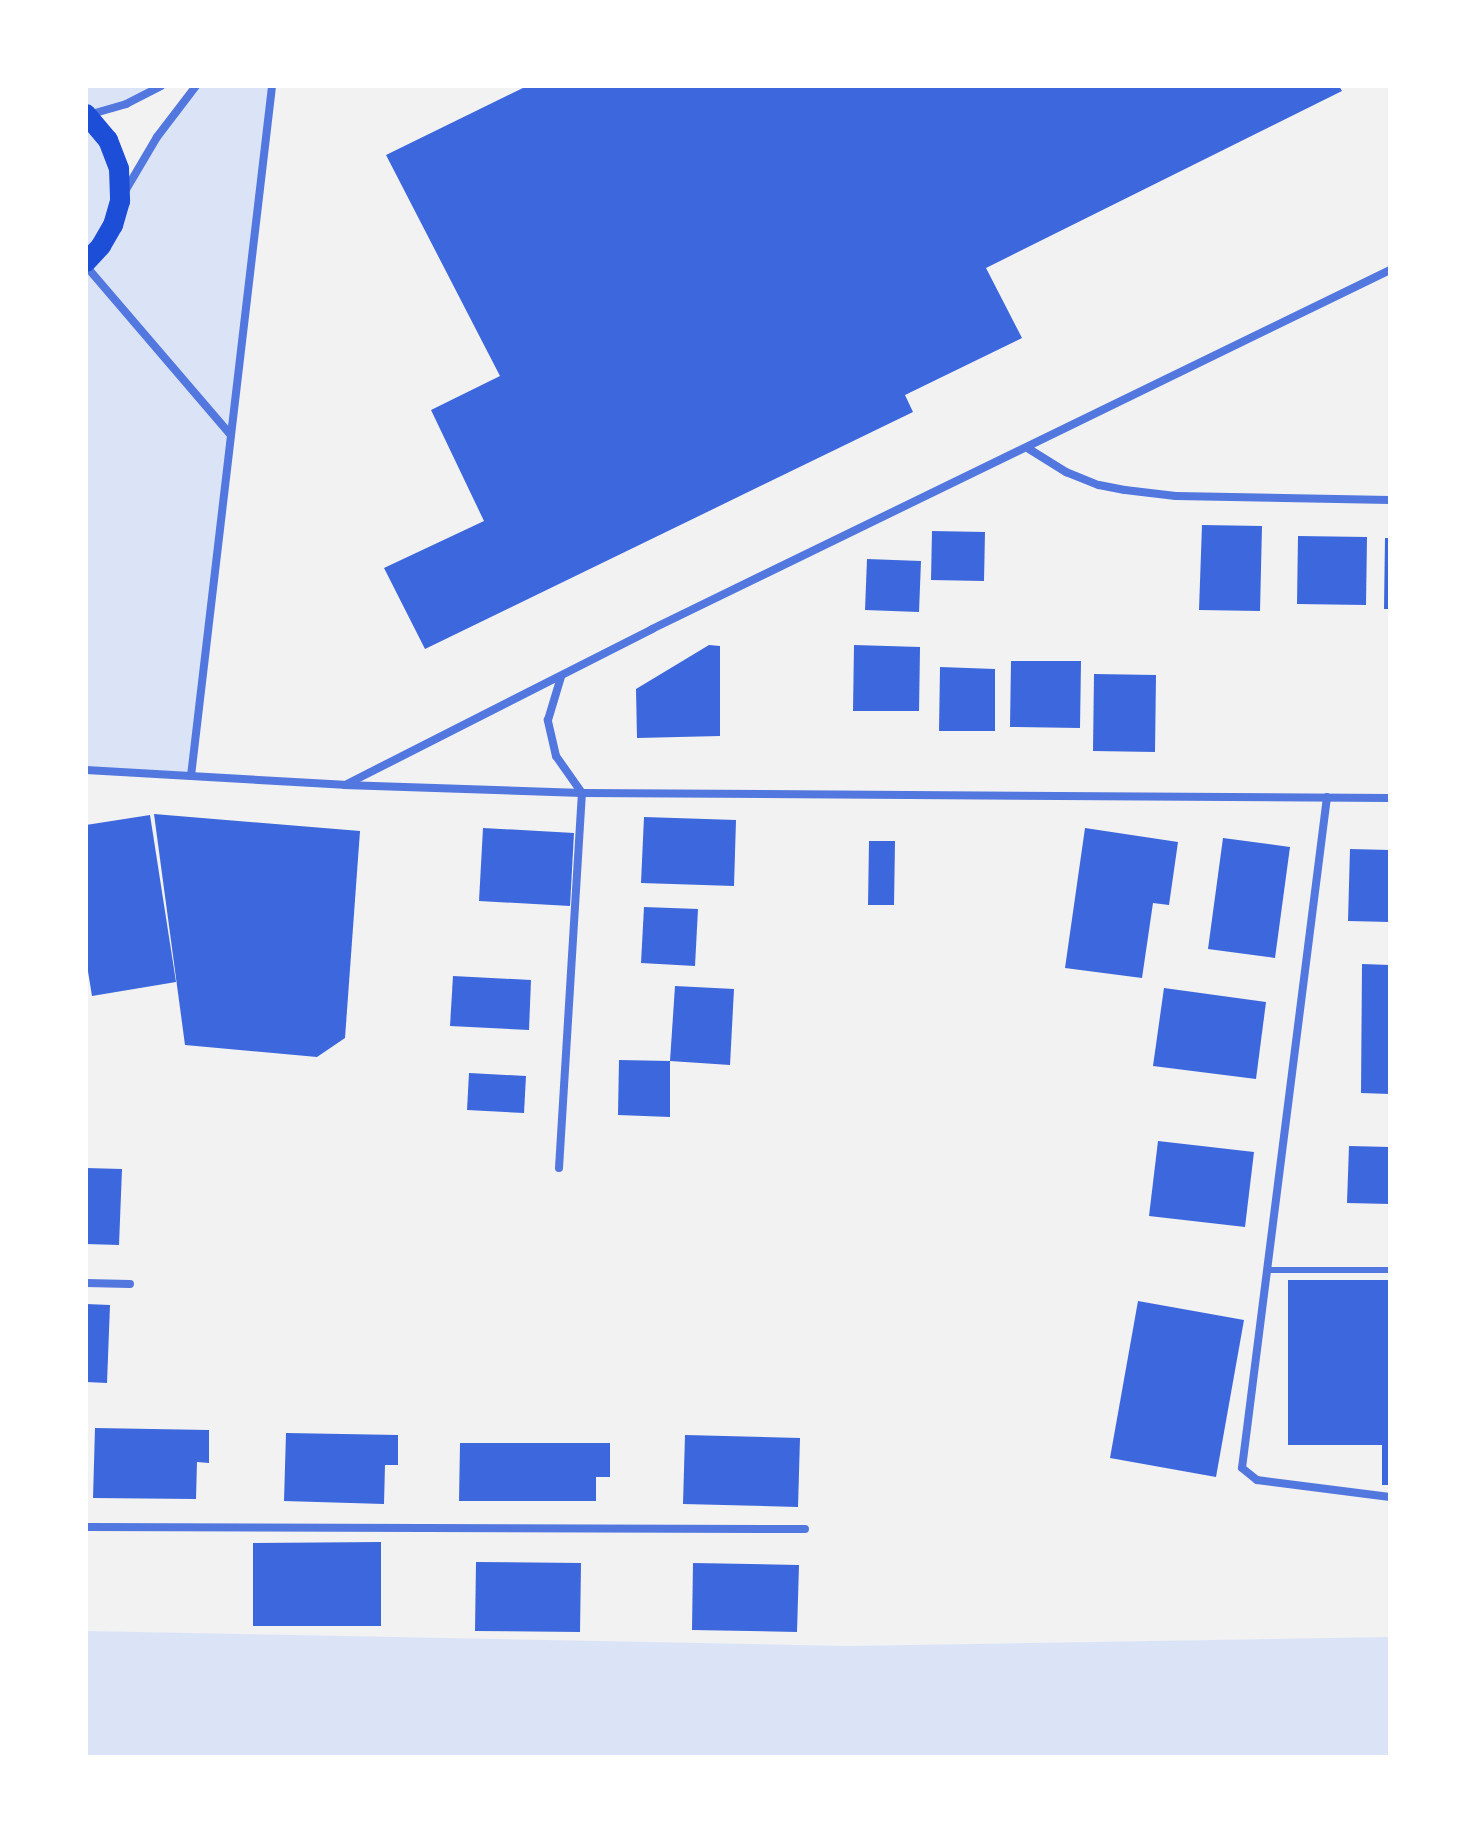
<!DOCTYPE html>
<html>
<head>
<meta charset="utf-8">
<style>
	body { margin:0 }
	#map { position:relative; width:1476px; height:1843px; overflow:hidden; background:#f2f2f2; font-family:"DM Sans",sans-serif }
	div>[style] { position:absolute }
	.green>* { inset:0; background:#dbe4f7 }
	.building>* { inset:0; background:#3d67dc }
	.service>* { height:6px; margin:-3px; padding:0 3px; transform-origin:3px; border-radius:3px; background:#5277de }
	.minor>* { height:8px; margin:-4px; padding:0 4px; transform-origin:4px; border-radius:4px; background:#5277de }
	.primary>* { height:20px; margin:-10px; padding:0 10px; transform-origin:10px; border-radius:10px; background:#1d4ed8 }
	span { translate:-50% -50%; white-space:nowrap; text-align:center; line-height:1.15; -webkit-text-stroke:8px #fff; paint-order:stroke }
	.frame { position:absolute; inset:0; border:88px solid #fff; pointer-events:none }
</style>
</head>
<body>
<div id="map">
	<div class="green">
		<div style="clip-path:polygon(86px 86px,161px 86px,88px 115px,120px 199px,157px 137px,196px 86px,273px 86px,191px 776px,86px 770px)"></div>
		<div style="clip-path:polygon(86px 1631px,847px 1646px,1390px 1637px,1390px 1757px,86px 1757px)"></div>
	</div>
	<div class="building">
		<div style="clip-path:polygon(527px 86px,1339px 86px,1342px 91px,986px 268px,1022px 338px,905px 395px,913px 412px,425px 649px,384px 568px,484px 521px,431px 410px,500px 376px,386px 155px)"></div>
		<div style="clip-path:polygon(1202px 525px,1262px 526px,1260px 611px,1199px 610px)"></div>
		<div style="clip-path:polygon(932px 531px,985px 532px,984px 581px,931px 580px)"></div>
		<div style="clip-path:polygon(1298px 536px,1367px 537px,1366px 605px,1297px 604px)"></div>
		<div style="clip-path:polygon(1385px 538px,1390px 538px,1390px 609px,1384px 609px)"></div>
		<div style="clip-path:polygon(867px 559px,921px 561px,919px 612px,865px 610px)"></div>
		<div style="clip-path:polygon(709px 645px,720px 646px,720px 736px,637px 738px,636px 689px)"></div>
		<div style="clip-path:polygon(854px 645px,920px 647px,919px 711px,853px 711px)"></div>
		<div style="clip-path:polygon(1011px 661px,1081px 661px,1080px 728px,1010px 727px)"></div>
		<div style="clip-path:polygon(940px 667px,995px 669px,995px 731px,939px 731px)"></div>
		<div style="clip-path:polygon(1094px 674px,1156px 675px,1155px 752px,1093px 751px)"></div>
		<div style="clip-path:polygon(154px 814px,360px 831px,345px 1038px,317px 1057px,185px 1045px)"></div>
		<div style="clip-path:polygon(150px 815px,176px 982px,92px 996px,86px 959px,86px 825px)"></div>
		<div style="clip-path:polygon(644px 817px,736px 820px,734px 886px,641px 883px)"></div>
		<div style="clip-path:polygon(483px 828px,574px 833px,570px 906px,479px 901px)"></div>
		<div style="clip-path:polygon(1085px 828px,1178px 842px,1169px 905px,1153px 903px,1142px 978px,1065px 968px)"></div>
		<div style="clip-path:polygon(1223px 838px,1290px 847px,1275px 958px,1208px 949px)"></div>
		<div style="clip-path:polygon(869px 841px,895px 841px,894px 905px,868px 905px)"></div>
		<div style="clip-path:polygon(1350px 849px,1390px 850px,1390px 922px,1348px 921px)"></div>
		<div style="clip-path:polygon(644px 907px,698px 909px,695px 966px,641px 963px)"></div>
		<div style="clip-path:polygon(1362px 964px,1390px 965px,1390px 1094px,1361px 1093px)"></div>
		<div style="clip-path:polygon(453px 976px,531px 980px,529px 1030px,450px 1026px)"></div>
		<div style="clip-path:polygon(675px 986px,734px 989px,730px 1065px,670px 1061px)"></div>
		<div style="clip-path:polygon(1164px 988px,1266px 1002px,1256px 1079px,1153px 1066px)"></div>
		<div style="clip-path:polygon(619px 1060px,670px 1061px,670px 1117px,618px 1115px)"></div>
		<div style="clip-path:polygon(469px 1073px,526px 1076px,524px 1113px,467px 1110px)"></div>
		<div style="clip-path:polygon(1158px 1141px,1254px 1152px,1245px 1227px,1149px 1216px)"></div>
		<div style="clip-path:polygon(1349px 1146px,1390px 1147px,1390px 1204px,1347px 1203px)"></div>
		<div style="clip-path:polygon(86px 1168px,122px 1169px,119px 1245px,86px 1244px)"></div>
		<div style="clip-path:polygon(1288px 1280px,1390px 1280px,1390px 1485px,1382px 1485px,1382px 1445px,1288px 1445px)"></div>
		<div style="clip-path:polygon(1138px 1301px,1244px 1320px,1216px 1477px,1110px 1458px)"></div>
		<div style="clip-path:polygon(86px 1304px,110px 1305px,107px 1383px,86px 1382px)"></div>
		<div style="clip-path:polygon(95px 1428px,209px 1430px,209px 1463px,197px 1462px,196px 1499px,93px 1498px)"></div>
		<div style="clip-path:polygon(286px 1433px,398px 1435px,398px 1465px,385px 1465px,384px 1504px,284px 1501px)"></div>
		<div style="clip-path:polygon(685px 1435px,800px 1438px,798px 1507px,683px 1504px)"></div>
		<div style="clip-path:polygon(460px 1443px,610px 1443px,610px 1477px,596px 1477px,596px 1501px,459px 1501px)"></div>
		<div style="clip-path:polygon(381px 1542px,381px 1626px,253px 1626px,253px 1543px)"></div>
		<div style="clip-path:polygon(476px 1562px,581px 1563px,580px 1632px,475px 1631px)"></div>
		<div style="clip-path:polygon(693px 1563px,799px 1565px,797px 1632px,692px 1630px)"></div>
	</div>
	<div class="service">
		<div style="left:1267px;top:1270px;width:123px"></div>
	</div>
	<div class="minor">
		<div style="left:88px;top:115px;width:40px;rotate:-16deg"></div>
		<div style="left:126px;top:104px;width:39px;rotate:-27deg"></div>
		<div style="left:124px;top:193px;width:65px;rotate:-59.5deg"></div>
		<div style="left:157px;top:137px;width:64px;rotate:-52.6deg"></div>
		<div style="left:86px;top:266px;width:220px;rotate:49.4deg"></div>
		<div style="left:1029px;top:449px;width:44px;rotate:31.9deg"></div>
		<div style="left:1066px;top:472px;width:35px;rotate:22deg"></div>
		<div style="left:1099px;top:485px;width:26px;rotate:11deg"></div>
		<div style="left:1125px;top:490px;width:51px;rotate:6.7deg"></div>
		<div style="left:1176px;top:496px;width:214px;rotate:1.1deg"></div>
		<div style="left:86px;top:770px;width:258px;rotate:3.3deg"></div>
		<div style="left:344px;top:785px;width:238px;rotate:1.9deg"></div>
		<div style="left:582px;top:793px;width:808px;rotate:0.35deg"></div>
		<div style="left:191px;top:776px;width:695px;rotate:-83.3deg"></div>
		<div style="left:347px;top:784px;width:342px;rotate:-26.9deg"></div>
		<div style="left:652px;top:629px;width:821px;rotate:-25.94deg"></div>
		<div style="left:1327px;top:797px;width:676px;rotate:97.22deg"></div>
		<div style="left:1242px;top:1468px;width:19px;rotate:39deg"></div>
		<div style="left:1257px;top:1480px;width:134px;rotate:7.3deg"></div>
		<div style="left:559px;top:1168px;width:376px;rotate:-86.5deg"></div>
		<div style="left:582px;top:793px;width:45px;rotate:-125.1deg"></div>
		<div style="left:556px;top:756px;width:37px;rotate:-103deg"></div>
		<div style="left:548px;top:720px;width:45px;rotate:-73.2deg"></div>
		<div style="left:86px;top:1283px;width:44px;rotate:1.3deg"></div>
		<div style="left:86px;top:1527px;width:719px;rotate:0.16deg"></div>
	</div>
	<div class="primary">
		<div style="left:86px;top:114px;width:34px;rotate:50deg"></div>
		<div style="left:108px;top:140px;width:31px;rotate:69deg"></div>
		<div style="left:119px;top:169px;width:32px;rotate:88deg"></div>
		<div style="left:120px;top:201px;width:25px;rotate:106deg"></div>
		<div style="left:113px;top:225px;width:24px;rotate:120deg"></div>
		<div style="left:101px;top:246px;width:22px;rotate:133deg"></div>
	</div>
	<div class="frame"></div>
</div>
</body>
</html>
